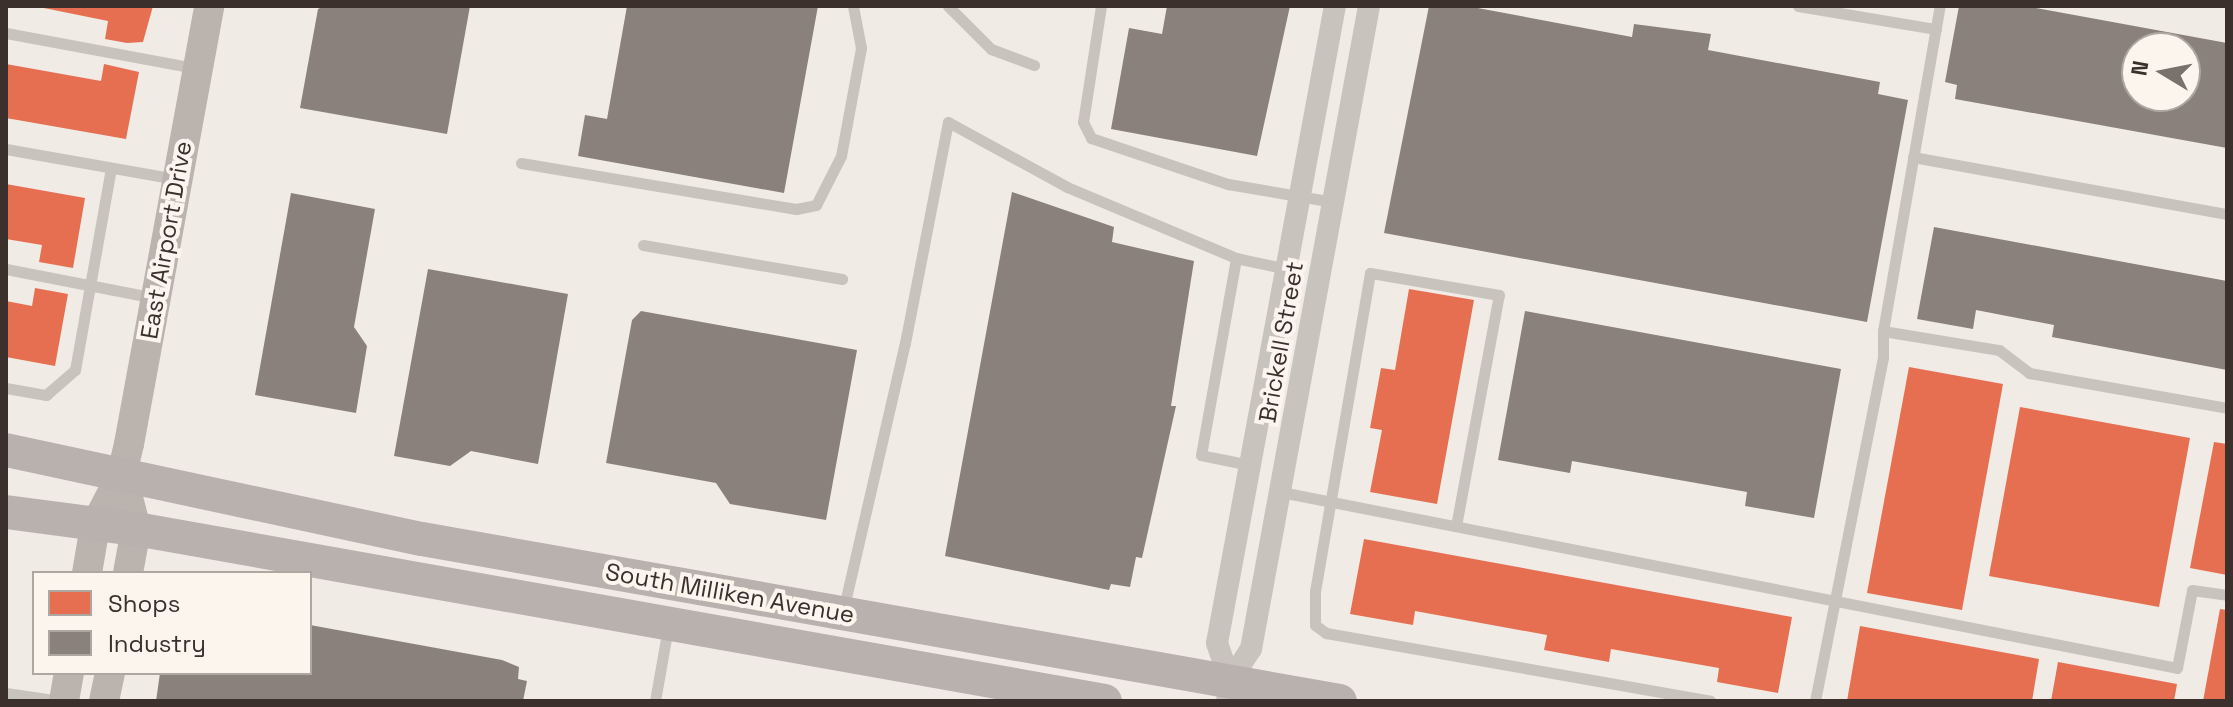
<!DOCTYPE html>
<html>
<head>
<meta charset="utf-8">
<style>
	body { margin:0 }
	#map { position:relative; width:2233px; height:707px; overflow:hidden; background:#f0ebe5; font-family:"Space Grotesk",sans-serif }
	div>[style] { position:absolute }
	.shops>* { inset:0; background:#e76f51 }
	.industry>* { inset:0; background:#8a817c }
	.service>* { height:11px; margin:-5.5px; padding:0 5.5px; transform-origin:5.5px; border-radius:5.5px; background:#c9c3be }
	.minor>* { height:22px; margin:-11px; padding:0 11px; transform-origin:11px; border-radius:11px; background:#c9c3be }
	.secondary>* { height:30px; margin:-15px; padding:0 15px; transform-origin:15px; border-radius:15px; background:#bab3ae }
	.primary>* { height:34px; margin:-17px; padding:0 17px; transform-origin:17px; border-radius:17px; background:#b8b1ad }
	span { translate:-50% -50%; white-space:nowrap; text-align:center; line-height:1.15; -webkit-text-stroke:8px #fbf5ee; paint-order:stroke }
	.street-label { font-size:24px; color:#3b302b }
	.frame { position:absolute; inset:0; border:8px solid #3b302b; pointer-events:none }
	.legend { position:absolute; left:32px; top:571px; width:280px; height:104px; box-sizing:border-box; background:#fbf5ee; border:2px solid #aea6a0; margin:0; padding:10px 14px; list-style:none; font-size:24px; color:#3b302b }
	.legend li { display:flex; align-items:center; gap:16px; height:40px }
	.legend b { width:40px; border:2px solid #aea6a0 }
	.north { position:absolute; left:2121px; top:32px; width:80px; height:80px; box-sizing:border-box; background:#fbf5ee; border:2px solid #aea6a0; border-radius:50%; rotate:280deg; font-size:22px; font-weight:700; line-height:32px; text-align:center; color:#3b302b }
	.north::after { content:''; display:block; margin:auto; width:28px; height:36px; background:#7a716c; clip-path:polygon(50% 0,100% 100%,50% 72%,0 100%) }
</style>
</head>
<body>
<div id="map">
	<div class="shops">
		<div style="clip-path:polygon(34px 6px,153px 6px,143px 42px,127px 43px,105px 39px,108px 21px)"></div>
		<div style="clip-path:polygon(6px 64px,101px 81px,104px 64px,139px 72px,126px 139px,6px 118px)"></div>
		<div style="clip-path:polygon(6px 184px,85px 198px,73px 268px,39px 262px,42px 245px,6px 239px)"></div>
		<div style="clip-path:polygon(35px 288px,68px 294px,55px 366px,6px 357px,6px 301px,32px 306px)"></div>
		<div style="clip-path:polygon(1409px 289px,1474px 300px,1437px 504px,1370px 492px,1382px 430px,1370px 428px,1381px 368px,1395px 370px)"></div>
		<div style="clip-path:polygon(1909px 367px,2003px 384px,1962px 610px,1867px 593px)"></div>
		<div style="clip-path:polygon(2020px 407px,2190px 438px,2159px 607px,1989px 576px)"></div>
		<div style="clip-path:polygon(2214px 442px,2227px 444px,2227px 575px,2190px 568px)"></div>
		<div style="clip-path:polygon(1364px 539px,1792px 617px,1778px 693px,1717px 682px,1719px 668px,1611px 649px,1609px 662px,1544px 650px,1547px 635px,1415px 611px,1413px 625px,1350px 614px)"></div>
		<div style="clip-path:polygon(2220px 609px,2227px 610px,2227px 701px,2203px 701px)"></div>
		<div style="clip-path:polygon(1860px 626px,2039px 659px,2032px 701px,1847px 701px)"></div>
		<div style="clip-path:polygon(2058px 662px,2177px 684px,2174px 701px,2051px 701px)"></div>
	</div>
	<div class="industry">
		<div style="clip-path:polygon(324px 6px,470px 6px,447px 134px,300px 108px,318px 9px)"></div>
		<div style="clip-path:polygon(627px 6px,818px 6px,784px 193px,578px 156px,585px 115px,607px 119px)"></div>
		<div style="clip-path:polygon(1167px 6px,1290px 6px,1257px 156px,1111px 129px,1129px 28px,1162px 34px)"></div>
		<div style="clip-path:polygon(1429px 6px,1467px 6px,1632px 37px,1634px 24px,1711px 34px,1708px 50px,1880px 82px,1878px 94px,1908px 100px,1867px 322px,1384px 233px)"></div>
		<div style="clip-path:polygon(evenodd,1959px 6px,2025px 6px,2227px 43px,2227px 148px,1955px 99px,1957px 85px,1945px 82px,1959px 6px,2137px 48px,2185px 48px,2185px 96px,2137px 96px,2137px 48px)"></div>
		<div style="clip-path:polygon(1012px 192px,1114px 227px,1112px 242px,1194px 261px,1171px 406px,1176px 406px,1142px 558px,1136px 557px,1130px 587px,1111px 584px,1109px 590px,945px 556px)"></div>
		<div style="clip-path:polygon(291px 193px,375px 209px,354px 327px,367px 346px,356px 413px,255px 395px)"></div>
		<div style="clip-path:polygon(1934px 227px,2227px 281px,2227px 370px,2052px 337px,2054px 325px,1976px 310px,1973px 329px,1917px 319px)"></div>
		<div style="clip-path:polygon(428px 269px,568px 294px,538px 464px,471px 451px,450px 466px,394px 456px)"></div>
		<div style="clip-path:polygon(641px 311px,857px 350px,826px 520px,730px 504px,716px 483px,606px 463px,632px 320px)"></div>
		<div style="clip-path:polygon(1525px 311px,1841px 369px,1814px 518px,1745px 506px,1747px 492px,1572px 461px,1570px 473px,1498px 460px)"></div>
		<div style="clip-path:polygon(310px 625px,502px 660px,519px 667px,518px 679px,527px 681px,523px 701px,156px 701px,160px 673px,310px 673px)"></div>
	</div>
	<div class="service">
		<div style="left:948px;top:6px;width:61px;rotate:45deg"></div>
		<div style="left:991px;top:49px;width:46px;rotate:20.4deg"></div>
		<div style="left:1101px;top:6px;width:117px;rotate:98.8deg"></div>
		<div style="left:1083px;top:122px;width:18px;rotate:63deg"></div>
		<div style="left:1091px;top:138px;width:145px;rotate:18.6deg"></div>
		<div style="left:1228px;top:184px;width:107px;rotate:9.7deg"></div>
		<div style="left:1798px;top:6px;width:140px;rotate:9.5deg"></div>
		<div style="left:6px;top:33px;width:191px;rotate:10.5deg"></div>
		<div style="left:6px;top:149px;width:174px;rotate:10deg"></div>
		<div style="left:1913px;top:157px;width:319px;rotate:10.3deg"></div>
		<div style="left:521px;top:163px;width:279px;rotate:9.5deg"></div>
		<div style="left:796px;top:209px;width:20px;rotate:-11deg"></div>
		<div style="left:816px;top:205px;width:55px;rotate:-63deg"></div>
		<div style="left:841px;top:156px;width:110px;rotate:-79.5deg"></div>
		<div style="left:861px;top:48px;width:43px;rotate:-100.8deg"></div>
		<div style="left:643px;top:245px;width:202px;rotate:9.7deg"></div>
		<div style="left:6px;top:269px;width:152px;rotate:11deg"></div>
		<div style="left:1883px;top:331px;width:118px;rotate:9.3deg"></div>
		<div style="left:1999px;top:350px;width:38px;rotate:37deg"></div>
		<div style="left:2029px;top:373px;width:201px;rotate:10deg"></div>
		<div style="left:6px;top:388px;width:41px;rotate:9.9deg"></div>
		<div style="left:46px;top:395px;width:38px;rotate:-41deg"></div>
		<div style="left:75px;top:370px;width:205px;rotate:-79.9deg"></div>
		<div style="left:1250px;top:465px;width:50px;rotate:-168.5deg"></div>
		<div style="left:1201px;top:455px;width:200px;rotate:-79.9deg"></div>
		<div style="left:1236px;top:258px;width:52px;rotate:12.2deg"></div>
		<div style="left:1281px;top:492px;width:913px;rotate:11.11deg"></div>
		<div style="left:2177px;top:668px;width:79px;rotate:-79.1deg"></div>
		<div style="left:2192px;top:590px;width:35px;rotate:8deg"></div>
		<div style="left:1456px;top:526px;width:235px;rotate:-79.5deg"></div>
		<div style="left:1499px;top:295px;width:131px;rotate:-170.3deg"></div>
		<div style="left:1370px;top:273px;width:323px;rotate:99.8deg"></div>
		<div style="left:1315px;top:591px;width:34px;rotate:90deg"></div>
		<div style="left:1315px;top:625px;width:14px;rotate:36deg"></div>
		<div style="left:1326px;top:633px;width:390px;rotate:10deg"></div>
		<div style="left:843px;top:611px;width:275px;rotate:-77deg"></div>
		<div style="left:905px;top:343px;width:225px;rotate:-79deg"></div>
		<div style="left:948px;top:122px;width:136px;rotate:28.6deg"></div>
		<div style="left:1067px;top:187px;width:183px;rotate:22.8deg"></div>
		<div style="left:6px;top:693px;width:56px;rotate:8.3deg"></div>
		<div style="left:655px;top:701px;width:75px;rotate:-80deg"></div>
		<div style="left:1815px;top:701px;width:351px;rotate:-78.8deg"></div>
		<div style="left:1883px;top:357px;width:26px;rotate:-90deg"></div>
		<div style="left:1883px;top:331px;width:330px;rotate:-80.1deg"></div>
	</div>
	<div class="minor">
		<div style="left:1230px;top:681px;width:40px;rotate:-108.9deg"></div>
		<div style="left:1217px;top:643px;width:648px;rotate:-79.51deg"></div>
		<div style="left:1227px;top:701px;width:20px;rotate:-81deg"></div>
		<div style="left:1230px;top:681px;width:38px;rotate:-57deg"></div>
		<div style="left:1251px;top:649px;width:654px;rotate:-79.6deg"></div>
	</div>
	<div class="secondary">
		<div style="left:122px;top:474px;width:57px;rotate:75.7deg"></div>
		<div style="left:136px;top:529px;width:45px;rotate:100.3deg"></div>
		<div style="left:87px;top:573px;width:48px;rotate:-80.3deg"></div>
		<div style="left:95px;top:526px;width:59px;rotate:-62.6deg"></div>
		<div style="left:122px;top:474px;width:31px;rotate:-77deg"></div>
		<div style="left:129px;top:444px;width:445px;rotate:-79.6deg"></div>
		<div style="left:64px;top:701px;width:28px;rotate:-80deg"></div>
		<div style="left:104px;top:701px;width:29px;rotate:-78deg"></div>
	</div>
	<div class="primary">
		<div style="left:6px;top:450px;width:425px;rotate:12.1deg"></div>
		<div style="left:422px;top:539px;width:932px;rotate:10.01deg"></div>
		<div style="left:6px;top:512px;width:131px;rotate:7.5deg"></div>
		<div style="left:136px;top:529px;width:984px;rotate:10.07deg"></div>
	</div>
	<div class="street-label">
		<span style="left:166px;top:240px;rotate:-80deg">East Airport Drive</span>
		<span style="left:1281px;top:342px;rotate:-80deg">Brickell Street</span>
		<span style="left:730px;top:593px;rotate:10deg">South Milliken Avenue</span>
	</div>
	<div class="frame"></div>
	<ul class="legend">
	<li><b style="height:22px;background:#e76f51"></b>Shops</li>
	<li><b style="height:22px;background:#8a817c"></b>Industry</li>
	</ul>
	<div class="north">N</div>
</div>
</body>
</html>
